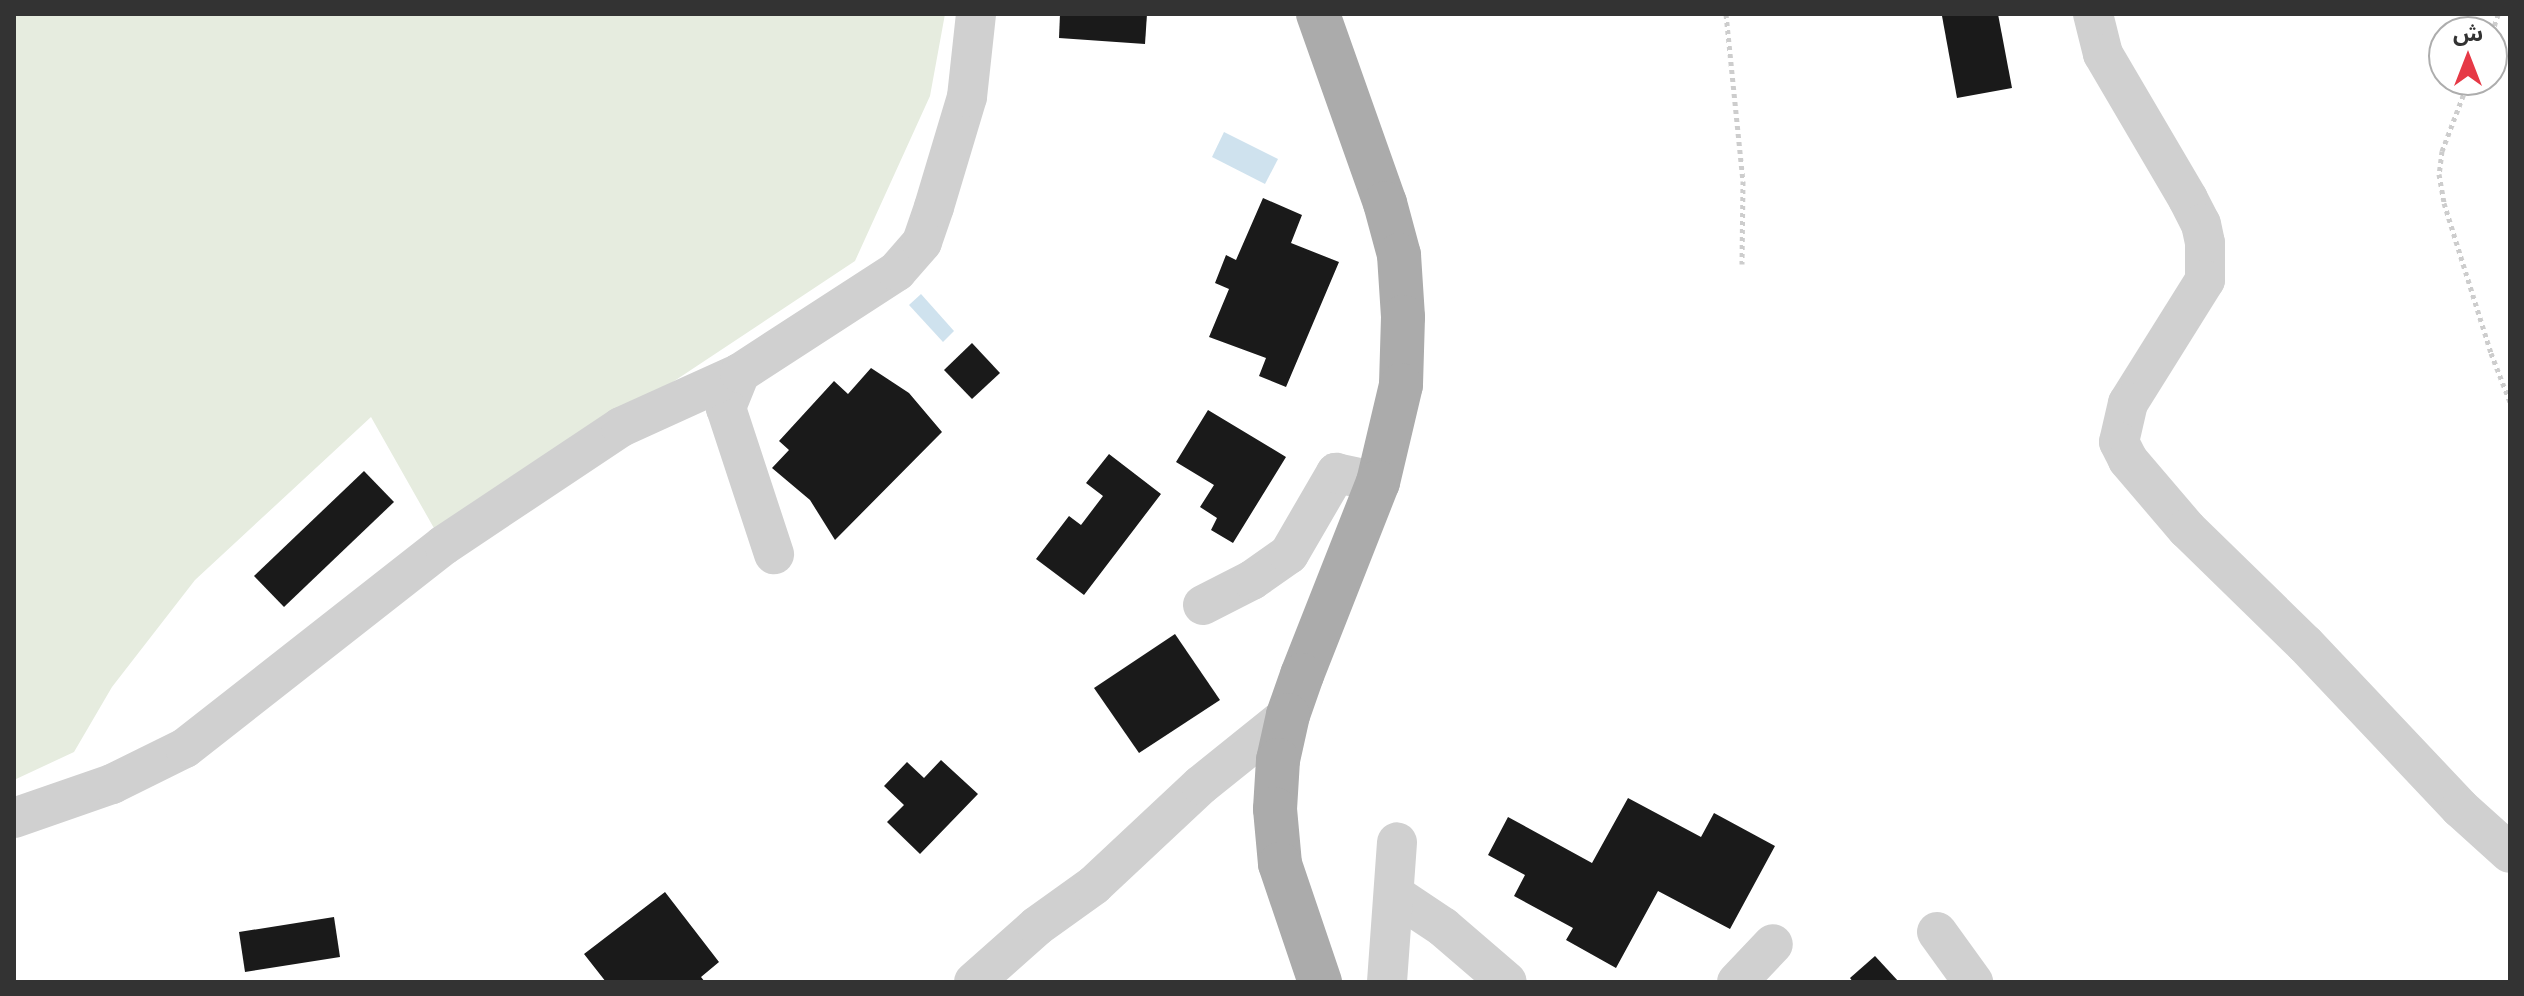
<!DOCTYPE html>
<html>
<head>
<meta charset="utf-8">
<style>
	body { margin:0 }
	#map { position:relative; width:2524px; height:996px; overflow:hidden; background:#fff; font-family:"Roboto Condensed","Noto Sans Arabic",sans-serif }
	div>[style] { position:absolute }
	.green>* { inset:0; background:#e6ecdf }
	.water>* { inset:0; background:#cfe2ee }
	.building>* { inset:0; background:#1a1a1a }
	.path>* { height:5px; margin-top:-2.5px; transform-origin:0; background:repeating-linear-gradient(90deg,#cdcdcd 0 4px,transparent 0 8px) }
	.minor>* { height:40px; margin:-20px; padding:0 20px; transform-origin:20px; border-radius:20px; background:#d0d0d0 }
	.major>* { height:44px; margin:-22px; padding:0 22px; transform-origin:22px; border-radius:22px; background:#ababab }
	span { translate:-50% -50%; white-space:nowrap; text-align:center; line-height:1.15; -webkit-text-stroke:8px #fff; paint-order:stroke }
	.frame { position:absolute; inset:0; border:16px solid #333; pointer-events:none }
	.north { position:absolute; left:2428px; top:16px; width:80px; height:80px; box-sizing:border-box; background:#fff; border:2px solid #adadad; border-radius:50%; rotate:0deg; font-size:22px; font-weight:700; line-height:32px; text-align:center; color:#333 }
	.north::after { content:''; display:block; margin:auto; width:28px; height:36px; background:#e63946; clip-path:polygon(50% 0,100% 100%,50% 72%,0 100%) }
</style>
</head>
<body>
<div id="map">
	<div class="green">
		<div style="clip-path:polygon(14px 14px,945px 14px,930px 96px,855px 261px,439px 537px,371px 417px,195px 580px,112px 687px,74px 752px,14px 780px)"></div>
	</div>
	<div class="water">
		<div style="clip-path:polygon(1224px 132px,1278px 159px,1265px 184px,1212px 157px)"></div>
		<div style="clip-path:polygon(921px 294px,954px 331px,943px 342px,909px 305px)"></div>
	</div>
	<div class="building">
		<div style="clip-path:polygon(1060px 14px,1147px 14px,1145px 44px,1059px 38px)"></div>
		<div style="clip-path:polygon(1955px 14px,1998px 14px,2012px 88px,1957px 98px,1942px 16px)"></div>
		<div style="clip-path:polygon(1263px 198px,1302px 215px,1291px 243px,1339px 262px,1286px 387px,1259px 376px,1266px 358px,1209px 337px,1229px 289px,1215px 283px,1226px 255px,1236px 260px)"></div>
		<div style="clip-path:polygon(972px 343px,1000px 373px,972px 399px,944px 370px)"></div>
		<div style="clip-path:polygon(871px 368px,909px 393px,942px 432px,835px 540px,810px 500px,772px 468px,789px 450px,779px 441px,834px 381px,848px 394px)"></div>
		<div style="clip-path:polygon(1208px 410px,1286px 457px,1233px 543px,1211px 530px,1217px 518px,1200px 507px,1214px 485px,1176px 462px)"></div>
		<div style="clip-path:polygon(1109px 454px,1161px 494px,1084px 595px,1036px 559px,1069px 516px,1081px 525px,1103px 496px,1086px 483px)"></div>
		<div style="clip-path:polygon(364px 471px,394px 502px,284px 607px,254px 576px)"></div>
		<div style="clip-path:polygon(1175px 634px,1220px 700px,1139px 753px,1094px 688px)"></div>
		<div style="clip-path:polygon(941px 760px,978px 794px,920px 854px,887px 822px,904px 805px,884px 786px,907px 762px,924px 778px)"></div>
		<div style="clip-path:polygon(1628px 798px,1701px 837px,1714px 813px,1775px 846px,1730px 929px,1658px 891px,1616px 968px,1566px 940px,1573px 928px,1514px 896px,1525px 875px,1488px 855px,1508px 817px,1592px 863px)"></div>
		<div style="clip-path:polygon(665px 892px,719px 962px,701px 977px,705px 982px,606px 982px,584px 954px)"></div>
		<div style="clip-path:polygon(334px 917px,340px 957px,245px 972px,239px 932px)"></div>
		<div style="clip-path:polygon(1875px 956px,1899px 982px,1853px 982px,1850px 978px)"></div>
	</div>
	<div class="path">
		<div style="left:1726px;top:14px;width:168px;rotate:84.2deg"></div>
		<div style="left:1743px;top:181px;width:83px;rotate:90.7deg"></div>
		<div style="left:2492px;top:33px;width:20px;rotate:-72deg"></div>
		<div style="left:2469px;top:80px;width:76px;rotate:110.8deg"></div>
		<div style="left:2442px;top:151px;width:23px;rotate:97deg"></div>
		<div style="left:2439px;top:174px;width:29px;rotate:80deg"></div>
		<div style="left:2444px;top:203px;width:157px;rotate:72.6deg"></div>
		<div style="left:2491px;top:353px;width:53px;rotate:68.8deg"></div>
	</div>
	<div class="minor">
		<div style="left:2093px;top:14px;width:41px;rotate:76deg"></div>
		<div style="left:2103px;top:54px;width:168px;rotate:59.6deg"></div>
		<div style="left:2188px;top:199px;width:28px;rotate:63deg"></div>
		<div style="left:2201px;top:224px;width:19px;rotate:78deg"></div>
		<div style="left:2205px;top:243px;width:37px;rotate:90deg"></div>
		<div style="left:2205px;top:280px;width:145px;rotate:122deg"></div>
		<div style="left:2128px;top:403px;width:40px;rotate:103deg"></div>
		<div style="left:2119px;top:442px;width:20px;rotate:63deg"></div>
		<div style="left:2128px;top:460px;width:91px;rotate:49.5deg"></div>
		<div style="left:2187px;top:529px;width:165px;rotate:44.3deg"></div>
		<div style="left:2305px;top:644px;width:226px;rotate:46.6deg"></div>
		<div style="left:2460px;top:808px;width:67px;rotate:42deg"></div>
		<div style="left:740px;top:373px;width:38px;rotate:112deg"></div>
		<div style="left:726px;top:408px;width:154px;rotate:71.8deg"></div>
		<div style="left:1203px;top:605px;width:55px;rotate:-27deg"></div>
		<div style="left:1252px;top:580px;width:45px;rotate:-35.1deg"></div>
		<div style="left:1289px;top:554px;width:94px;rotate:-59.9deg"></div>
		<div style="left:1336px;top:473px;width:43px;rotate:12.1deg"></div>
		<div style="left:14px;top:818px;width:104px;rotate:-19.1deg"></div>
		<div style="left:112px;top:784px;width:81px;rotate:-26.3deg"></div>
		<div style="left:185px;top:748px;width:329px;rotate:-38.1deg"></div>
		<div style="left:444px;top:545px;width:213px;rotate:-33.7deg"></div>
		<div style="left:621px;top:427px;width:131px;rotate:-24.4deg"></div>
		<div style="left:740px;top:373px;width:187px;rotate:-33deg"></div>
		<div style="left:897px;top:271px;width:38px;rotate:-49deg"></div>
		<div style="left:922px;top:242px;width:37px;rotate:-71deg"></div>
		<div style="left:934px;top:207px;width:115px;rotate:-73.3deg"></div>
		<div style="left:967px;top:97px;width:83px;rotate:-83.8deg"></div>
		<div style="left:1395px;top:895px;width:58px;rotate:33.7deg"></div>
		<div style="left:1443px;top:927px;width:84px;rotate:40.7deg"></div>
		<div style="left:1937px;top:932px;width:62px;rotate:54.2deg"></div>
		<div style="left:974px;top:982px;width:84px;rotate:-41.6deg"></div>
		<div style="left:1037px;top:926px;width:70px;rotate:-35.7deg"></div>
		<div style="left:1094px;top:885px;width:146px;rotate:-43.1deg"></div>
		<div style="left:1201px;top:785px;width:112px;rotate:-38.8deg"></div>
		<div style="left:1387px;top:982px;width:140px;rotate:-85.9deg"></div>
		<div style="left:1737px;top:982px;width:52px;rotate:-46.5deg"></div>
	</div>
	<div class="major">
		<div style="left:1318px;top:14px;width:201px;rotate:70.5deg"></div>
		<div style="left:1385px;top:203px;width:54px;rotate:74.9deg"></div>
		<div style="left:1399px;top:255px;width:62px;rotate:86.3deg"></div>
		<div style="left:1403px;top:317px;width:68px;rotate:91.7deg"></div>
		<div style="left:1401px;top:385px;width:100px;rotate:103.3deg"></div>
		<div style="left:1378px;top:482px;width:207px;rotate:111.5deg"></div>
		<div style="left:1302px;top:675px;width:42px;rotate:109.3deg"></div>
		<div style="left:1288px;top:715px;width:46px;rotate:102.5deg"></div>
		<div style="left:1278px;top:760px;width:49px;rotate:93.5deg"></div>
		<div style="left:1275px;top:809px;width:55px;rotate:84.8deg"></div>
		<div style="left:1280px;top:864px;width:125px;rotate:71.3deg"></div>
	</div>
	<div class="frame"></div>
	<div class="north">ش</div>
</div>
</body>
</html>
